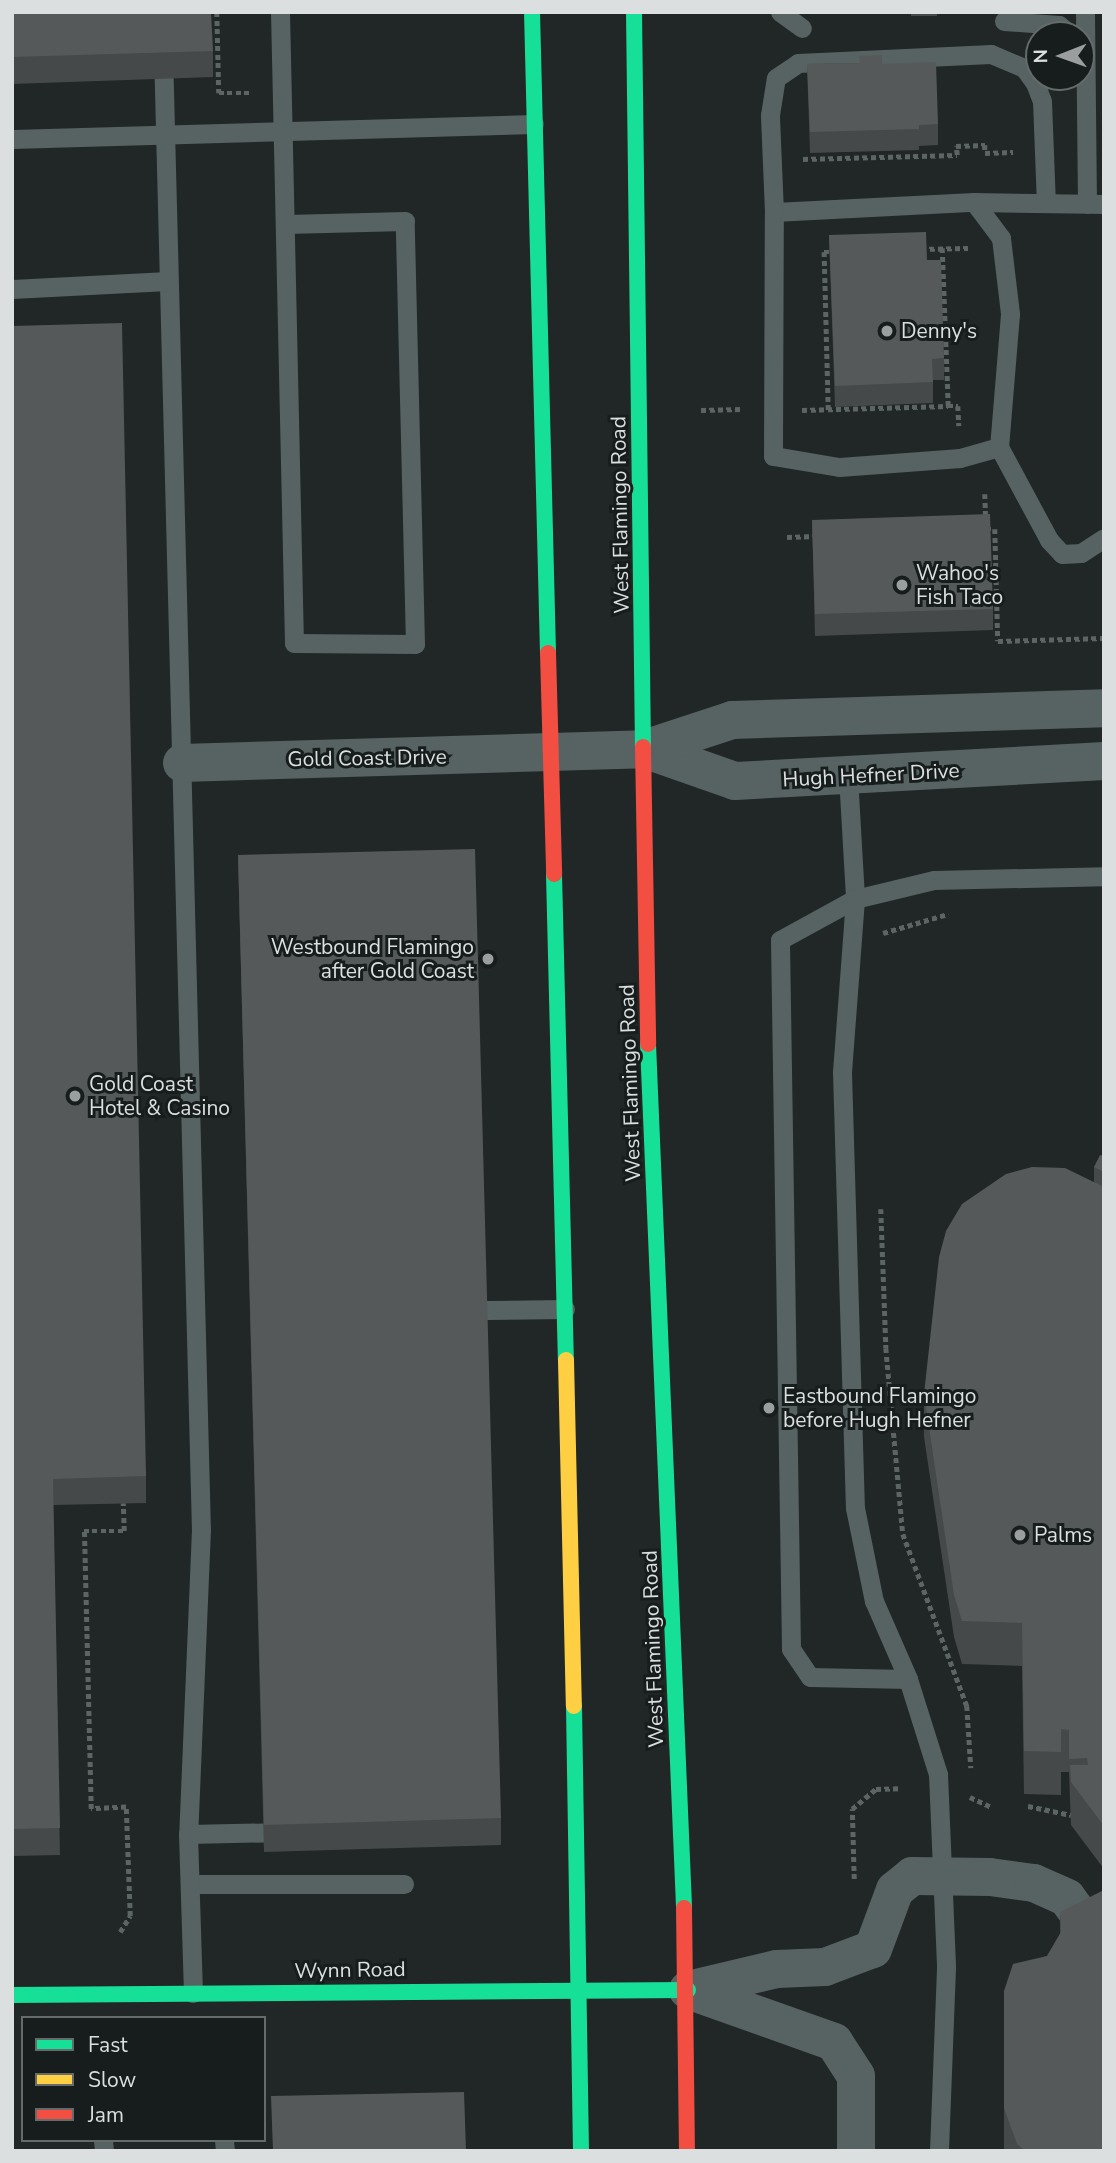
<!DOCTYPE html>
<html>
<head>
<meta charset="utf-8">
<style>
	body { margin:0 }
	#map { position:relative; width:1116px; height:2163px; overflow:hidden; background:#212626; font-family:"Nunito Sans",sans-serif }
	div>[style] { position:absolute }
	.path>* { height:4.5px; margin-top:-2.25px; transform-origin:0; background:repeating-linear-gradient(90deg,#5d6464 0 5px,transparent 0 8.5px) }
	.lane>* { height:19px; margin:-9.5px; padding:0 9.5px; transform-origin:9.5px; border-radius:9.5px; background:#576262 }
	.street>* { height:38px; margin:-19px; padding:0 19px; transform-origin:19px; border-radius:19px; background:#576262 }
	.fast>* { height:16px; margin:-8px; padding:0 8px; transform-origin:8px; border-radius:8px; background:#16e098 }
	.slow>* { height:16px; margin:-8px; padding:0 8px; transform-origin:8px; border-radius:8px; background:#ffcf43 }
	.jam>* { height:16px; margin:-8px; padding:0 8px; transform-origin:8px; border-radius:8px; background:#f24e42 }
	.wall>* { inset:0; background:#454949 }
	.building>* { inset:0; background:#555959 }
	.dots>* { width:19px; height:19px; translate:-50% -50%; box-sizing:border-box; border:4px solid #171d1d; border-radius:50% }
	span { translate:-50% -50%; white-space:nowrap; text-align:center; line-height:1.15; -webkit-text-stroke:6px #171d1d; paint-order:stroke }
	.poi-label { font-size:21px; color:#dbdfdf }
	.left { translate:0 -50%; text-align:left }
	.right { translate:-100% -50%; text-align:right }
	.street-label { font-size:21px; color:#dbdfdf }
	.frame { position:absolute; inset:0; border:14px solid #dbdfdf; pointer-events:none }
	.legend { position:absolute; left:21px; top:2016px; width:245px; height:126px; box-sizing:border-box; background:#171d1d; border:2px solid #656b6b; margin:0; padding:9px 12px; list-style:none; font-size:21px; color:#dbdfdf }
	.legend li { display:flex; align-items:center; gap:14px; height:35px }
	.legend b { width:35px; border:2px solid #656b6b }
	.north { position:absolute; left:1025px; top:21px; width:70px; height:70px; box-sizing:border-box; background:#171d1d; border:2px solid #656b6b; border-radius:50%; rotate:269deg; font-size:19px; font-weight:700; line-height:28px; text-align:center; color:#dbdfdf }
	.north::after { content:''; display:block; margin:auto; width:24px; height:32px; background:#9a9e9e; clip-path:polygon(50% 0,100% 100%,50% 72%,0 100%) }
</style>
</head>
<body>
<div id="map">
	<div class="path">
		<div style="left:217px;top:12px;width:81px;rotate:88.6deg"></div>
		<div style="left:219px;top:93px;width:33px"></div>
		<div style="left:803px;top:159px;width:154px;rotate:-1.5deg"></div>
		<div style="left:957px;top:155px;width:9px;rotate:-96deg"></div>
		<div style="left:956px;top:146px;width:29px;rotate:-2deg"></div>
		<div style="left:985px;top:145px;width:8px;rotate:90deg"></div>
		<div style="left:985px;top:153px;width:28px;rotate:-2deg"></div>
		<div style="left:921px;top:249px;width:47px;rotate:-1.2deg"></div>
		<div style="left:948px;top:406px;width:10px"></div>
		<div style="left:958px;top:406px;width:20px;rotate:87deg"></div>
		<div style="left:701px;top:410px;width:41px;rotate:-1.4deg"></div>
		<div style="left:802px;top:410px;width:146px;rotate:-1.6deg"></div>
		<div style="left:948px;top:406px;width:158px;rotate:-92.2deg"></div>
		<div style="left:828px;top:410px;width:158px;rotate:-91.5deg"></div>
		<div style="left:824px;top:252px;width:11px"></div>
		<div style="left:985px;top:494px;width:23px;rotate:88deg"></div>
		<div style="left:986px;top:529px;width:9px"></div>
		<div style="left:995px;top:529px;width:112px;rotate:88.5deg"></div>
		<div style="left:998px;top:641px;width:106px;rotate:-1.6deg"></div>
		<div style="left:787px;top:537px;width:29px;rotate:-2deg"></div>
		<div style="left:883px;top:933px;width:68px;rotate:-16.3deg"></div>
		<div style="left:881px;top:1209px;width:139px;rotate:87.9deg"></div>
		<div style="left:886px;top:1348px;width:187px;rotate:84.8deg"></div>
		<div style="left:903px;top:1534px;width:184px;rotate:69.6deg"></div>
		<div style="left:967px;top:1706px;width:62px;rotate:86.3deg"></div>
		<div style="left:970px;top:1797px;width:23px;rotate:25deg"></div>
		<div style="left:1028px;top:1806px;width:44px;rotate:11.8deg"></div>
		<div style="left:854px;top:1879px;width:70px;rotate:-91.6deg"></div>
		<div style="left:852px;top:1809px;width:31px;rotate:-40deg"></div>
		<div style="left:876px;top:1789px;width:24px;rotate:-2deg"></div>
		<div style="left:120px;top:1932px;width:19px;rotate:-58deg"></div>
		<div style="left:130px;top:1916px;width:109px;rotate:-92.1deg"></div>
		<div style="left:126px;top:1807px;width:35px;rotate:177deg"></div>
		<div style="left:91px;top:1809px;width:278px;rotate:-91.4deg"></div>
		<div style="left:84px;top:1531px;width:40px"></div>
		<div style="left:124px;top:1531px;width:28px;rotate:-92deg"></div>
	</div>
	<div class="lane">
		<div style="left:162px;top:12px;width:1518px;rotate:88.53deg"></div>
		<div style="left:201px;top:1529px;width:305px;rotate:92.4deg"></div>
		<div style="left:280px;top:12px;width:631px;rotate:88.73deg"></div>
		<div style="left:294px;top:643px;width:121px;rotate:0.5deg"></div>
		<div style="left:415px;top:644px;width:423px;rotate:-91.4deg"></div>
		<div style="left:405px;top:221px;width:119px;rotate:178.6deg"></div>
		<div style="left:780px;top:12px;width:27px;rotate:36deg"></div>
		<div style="left:1085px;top:12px;width:192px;rotate:89.4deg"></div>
		<div style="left:1004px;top:21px;width:55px;rotate:4.2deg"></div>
		<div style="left:1059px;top:25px;width:16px;rotate:40deg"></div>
		<div style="left:12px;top:139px;width:522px;rotate:-1.65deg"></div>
		<div style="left:974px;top:202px;width:45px;rotate:53.1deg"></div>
		<div style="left:1001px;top:238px;width:77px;rotate:83.2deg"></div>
		<div style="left:1010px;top:314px;width:133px;rotate:94.7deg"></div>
		<div style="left:999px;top:447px;width:41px;rotate:164.2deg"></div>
		<div style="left:960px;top:458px;width:121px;rotate:175.7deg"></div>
		<div style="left:839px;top:467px;width:67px;rotate:-170.5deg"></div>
		<div style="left:773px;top:456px;width:244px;rotate:-89.8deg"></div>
		<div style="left:774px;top:212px;width:200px;rotate:-2.9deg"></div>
		<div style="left:974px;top:202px;width:130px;rotate:0.9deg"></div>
		<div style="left:774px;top:212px;width:97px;rotate:-92.4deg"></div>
		<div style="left:770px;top:115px;width:37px;rotate:-81deg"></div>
		<div style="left:776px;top:78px;width:27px;rotate:-34deg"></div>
		<div style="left:798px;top:63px;width:193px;rotate:-2.7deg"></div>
		<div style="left:991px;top:54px;width:36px;rotate:23deg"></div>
		<div style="left:1024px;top:68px;width:19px;rotate:54deg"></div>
		<div style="left:1035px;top:83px;width:19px;rotate:69deg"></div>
		<div style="left:1042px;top:101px;width:102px;rotate:87.8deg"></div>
		<div style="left:12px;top:289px;width:156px;rotate:-2.9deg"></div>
		<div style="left:999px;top:447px;width:106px;rotate:61.7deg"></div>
		<div style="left:1049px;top:540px;width:19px;rotate:47deg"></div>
		<div style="left:1062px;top:554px;width:19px;rotate:-3deg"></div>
		<div style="left:1081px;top:553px;width:27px;rotate:-33deg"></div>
		<div style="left:848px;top:776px;width:123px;rotate:86.7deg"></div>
		<div style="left:855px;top:899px;width:173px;rotate:94.3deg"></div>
		<div style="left:842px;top:1072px;width:436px;rotate:88.3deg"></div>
		<div style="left:855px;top:1508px;width:95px;rotate:78.5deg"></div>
		<div style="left:874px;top:1601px;width:85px;rotate:66.4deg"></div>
		<div style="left:908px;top:1679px;width:100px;rotate:72.5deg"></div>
		<div style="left:938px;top:1774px;width:194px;rotate:87.6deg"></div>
		<div style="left:946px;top:1968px;width:183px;rotate:92.2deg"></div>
		<div style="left:487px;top:1310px;width:78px;rotate:-0.7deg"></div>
		<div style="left:908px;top:1679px;width:98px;rotate:-178.8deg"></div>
		<div style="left:810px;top:1677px;width:34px;rotate:-124deg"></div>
		<div style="left:791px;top:1649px;width:709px;rotate:-90.89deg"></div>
		<div style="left:780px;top:940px;width:85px;rotate:-28.7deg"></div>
		<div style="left:855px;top:899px;width:81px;rotate:-13.5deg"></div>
		<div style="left:934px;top:880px;width:170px;rotate:-1.3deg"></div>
		<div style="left:190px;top:1884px;width:214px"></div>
		<div style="left:193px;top:1993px;width:159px;rotate:-91.8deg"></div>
		<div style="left:188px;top:1834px;width:99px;rotate:-1.2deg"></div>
		<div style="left:103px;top:2140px;width:11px;rotate:85deg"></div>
		<div style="left:224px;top:2140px;width:11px;rotate:85deg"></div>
	</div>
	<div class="street">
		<div style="left:644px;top:749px;width:96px;rotate:19.4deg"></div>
		<div style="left:735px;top:781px;width:370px;rotate:-3.1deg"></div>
		<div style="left:182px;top:763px;width:462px;rotate:-1.7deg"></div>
		<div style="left:644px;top:749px;width:93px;rotate:-18.2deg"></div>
		<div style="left:732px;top:720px;width:372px;rotate:-1.8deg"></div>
		<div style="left:688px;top:1990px;width:91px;rotate:-13.3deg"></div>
		<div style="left:777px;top:1969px;width:48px;rotate:-2.4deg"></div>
		<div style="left:825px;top:1967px;width:51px;rotate:-20.6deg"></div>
		<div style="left:873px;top:1949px;width:63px;rotate:-69.6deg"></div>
		<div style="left:895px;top:1890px;width:22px;rotate:-39deg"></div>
		<div style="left:912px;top:1876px;width:78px;rotate:0.7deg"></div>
		<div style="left:990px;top:1877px;width:44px;rotate:7.8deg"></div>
		<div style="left:1034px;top:1883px;width:36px;rotate:24deg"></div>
		<div style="left:1067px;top:1898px;width:46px;rotate:53.9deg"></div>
		<div style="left:688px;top:1990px;width:155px;rotate:19.6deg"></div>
		<div style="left:834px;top:2042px;width:40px;rotate:57.1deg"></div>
		<div style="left:856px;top:2076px;width:75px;rotate:90deg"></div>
	</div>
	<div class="fast">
		<div style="left:532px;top:12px;width:641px;rotate:88.57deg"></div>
		<div style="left:634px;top:12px;width:735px;rotate:89.3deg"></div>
		<div style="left:554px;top:874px;width:486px;rotate:88.6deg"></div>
		<div style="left:648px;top:1044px;width:865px;rotate:87.61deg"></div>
		<div style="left:574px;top:1706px;width:445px;rotate:89.1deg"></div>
		<div style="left:12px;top:1995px;width:676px;rotate:-0.42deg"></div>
	</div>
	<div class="slow">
		<div style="left:566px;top:1360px;width:346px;rotate:88.7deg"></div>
	</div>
	<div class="jam">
		<div style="left:548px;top:653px;width:221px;rotate:88.4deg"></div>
		<div style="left:643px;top:747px;width:297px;rotate:89deg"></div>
		<div style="left:684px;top:1908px;width:243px;rotate:89.3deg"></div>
	</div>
	<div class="wall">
		<div style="clip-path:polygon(12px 12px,213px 51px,213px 77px,12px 84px)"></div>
		<div style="clip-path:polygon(809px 12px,847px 12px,809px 14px)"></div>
		<div style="clip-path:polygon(911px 12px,937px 12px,937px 16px,911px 16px)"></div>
		<div style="clip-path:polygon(860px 63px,882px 64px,938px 124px,938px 145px,919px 146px,919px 150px,810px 153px,807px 64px)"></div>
		<div style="clip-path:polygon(829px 235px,927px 260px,944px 358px,944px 380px,933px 380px,933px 403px,835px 407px)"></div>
		<div style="clip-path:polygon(12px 326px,146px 1476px,146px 1503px,53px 1505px,60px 1855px,12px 1856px)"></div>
		<div style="clip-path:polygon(812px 520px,993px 609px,993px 630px,815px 636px)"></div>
		<div style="clip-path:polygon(238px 855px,501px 1818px,501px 1845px,264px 1852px)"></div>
		<div style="clip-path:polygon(1104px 1156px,1104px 1869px,1071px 1825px,1069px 1772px,1061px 1772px,1061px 1795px,1024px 1794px,1022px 1666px,962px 1664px,954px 1637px,924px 1437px,924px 1394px,1094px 1182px,1094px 1167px)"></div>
		<div style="clip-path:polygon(1060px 1912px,1104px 2151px,1004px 2151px,1004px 1991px,1047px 1956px,1060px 1934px)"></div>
	</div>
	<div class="building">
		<div style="clip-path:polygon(12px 12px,211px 12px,213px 51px,12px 57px)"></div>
		<div style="clip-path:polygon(882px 55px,882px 64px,936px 62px,938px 124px,919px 125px,919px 129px,810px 132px,807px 64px,860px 63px,859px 56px)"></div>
		<div style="clip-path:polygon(926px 232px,927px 260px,941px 260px,944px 358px,932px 359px,933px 382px,835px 386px,829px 235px)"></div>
		<div style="clip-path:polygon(122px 323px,146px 1476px,53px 1479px,60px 1828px,12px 1829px,12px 326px)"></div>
		<div style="clip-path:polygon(990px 514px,993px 609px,815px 614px,812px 520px)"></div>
		<div style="clip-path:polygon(475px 849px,501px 1818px,264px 1825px,238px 855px)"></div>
		<div style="clip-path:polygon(1100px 1155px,1104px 1156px,1104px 1172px,1094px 1167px)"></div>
		<div style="clip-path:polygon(1032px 1167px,1065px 1168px,1102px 1186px,1104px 1183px,1104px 1826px,1071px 1782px,1070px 1765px,1088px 1765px,1087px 1758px,1069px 1759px,1069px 1730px,1061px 1729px,1061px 1752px,1024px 1751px,1022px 1623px,962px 1621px,954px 1595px,924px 1394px,939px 1257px,946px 1231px,962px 1204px,1006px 1174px)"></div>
		<div style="clip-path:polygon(1104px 1890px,1104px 2151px,1025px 2151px,1017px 2144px,1004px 2108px,1004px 1991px,1013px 1964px,1047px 1956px,1061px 1932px,1060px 1912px)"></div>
		<div style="clip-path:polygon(464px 2092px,466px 2151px,273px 2151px,271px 2096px)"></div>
	</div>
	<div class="dots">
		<div style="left:887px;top:331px;background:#9a9e9e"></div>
		<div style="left:902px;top:585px;background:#9a9e9e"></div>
		<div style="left:488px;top:959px;background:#9a9e9e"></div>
		<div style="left:75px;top:1096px;background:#9a9e9e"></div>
		<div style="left:769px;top:1408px;background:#9a9e9e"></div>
		<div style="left:1020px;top:1535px;background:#9a9e9e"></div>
	</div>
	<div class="poi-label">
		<span class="left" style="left:901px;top:331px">Denny's</span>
		<span class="left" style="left:916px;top:585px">Wahoo's<br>Fish Taco</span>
		<span class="right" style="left:474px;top:959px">Westbound Flamingo<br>after Gold Coast</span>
		<span class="left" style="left:89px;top:1096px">Gold Coast<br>Hotel &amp; Casino</span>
		<span class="left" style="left:783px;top:1408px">Eastbound Flamingo<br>before Hugh Hefner</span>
		<span class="left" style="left:1034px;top:1535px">Palms</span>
	</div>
	<div class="street-label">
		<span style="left:620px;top:515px;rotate:-91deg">West Flamingo Road</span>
		<span style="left:367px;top:758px;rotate:-1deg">Gold Coast Drive</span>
		<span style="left:871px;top:775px;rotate:-3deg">Hugh Hefner Drive</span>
		<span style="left:630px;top:1083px;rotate:-92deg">West Flamingo Road</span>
		<span style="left:653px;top:1649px;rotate:-92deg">West Flamingo Road</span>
		<span style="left:350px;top:1970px;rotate:-1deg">Wynn Road</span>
	</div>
	<div class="frame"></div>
	<ul class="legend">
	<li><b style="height:9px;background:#16e098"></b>Fast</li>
	<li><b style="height:9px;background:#ffcf43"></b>Slow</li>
	<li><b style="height:9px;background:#f24e42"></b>Jam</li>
	</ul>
	<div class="north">N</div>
</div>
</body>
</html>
